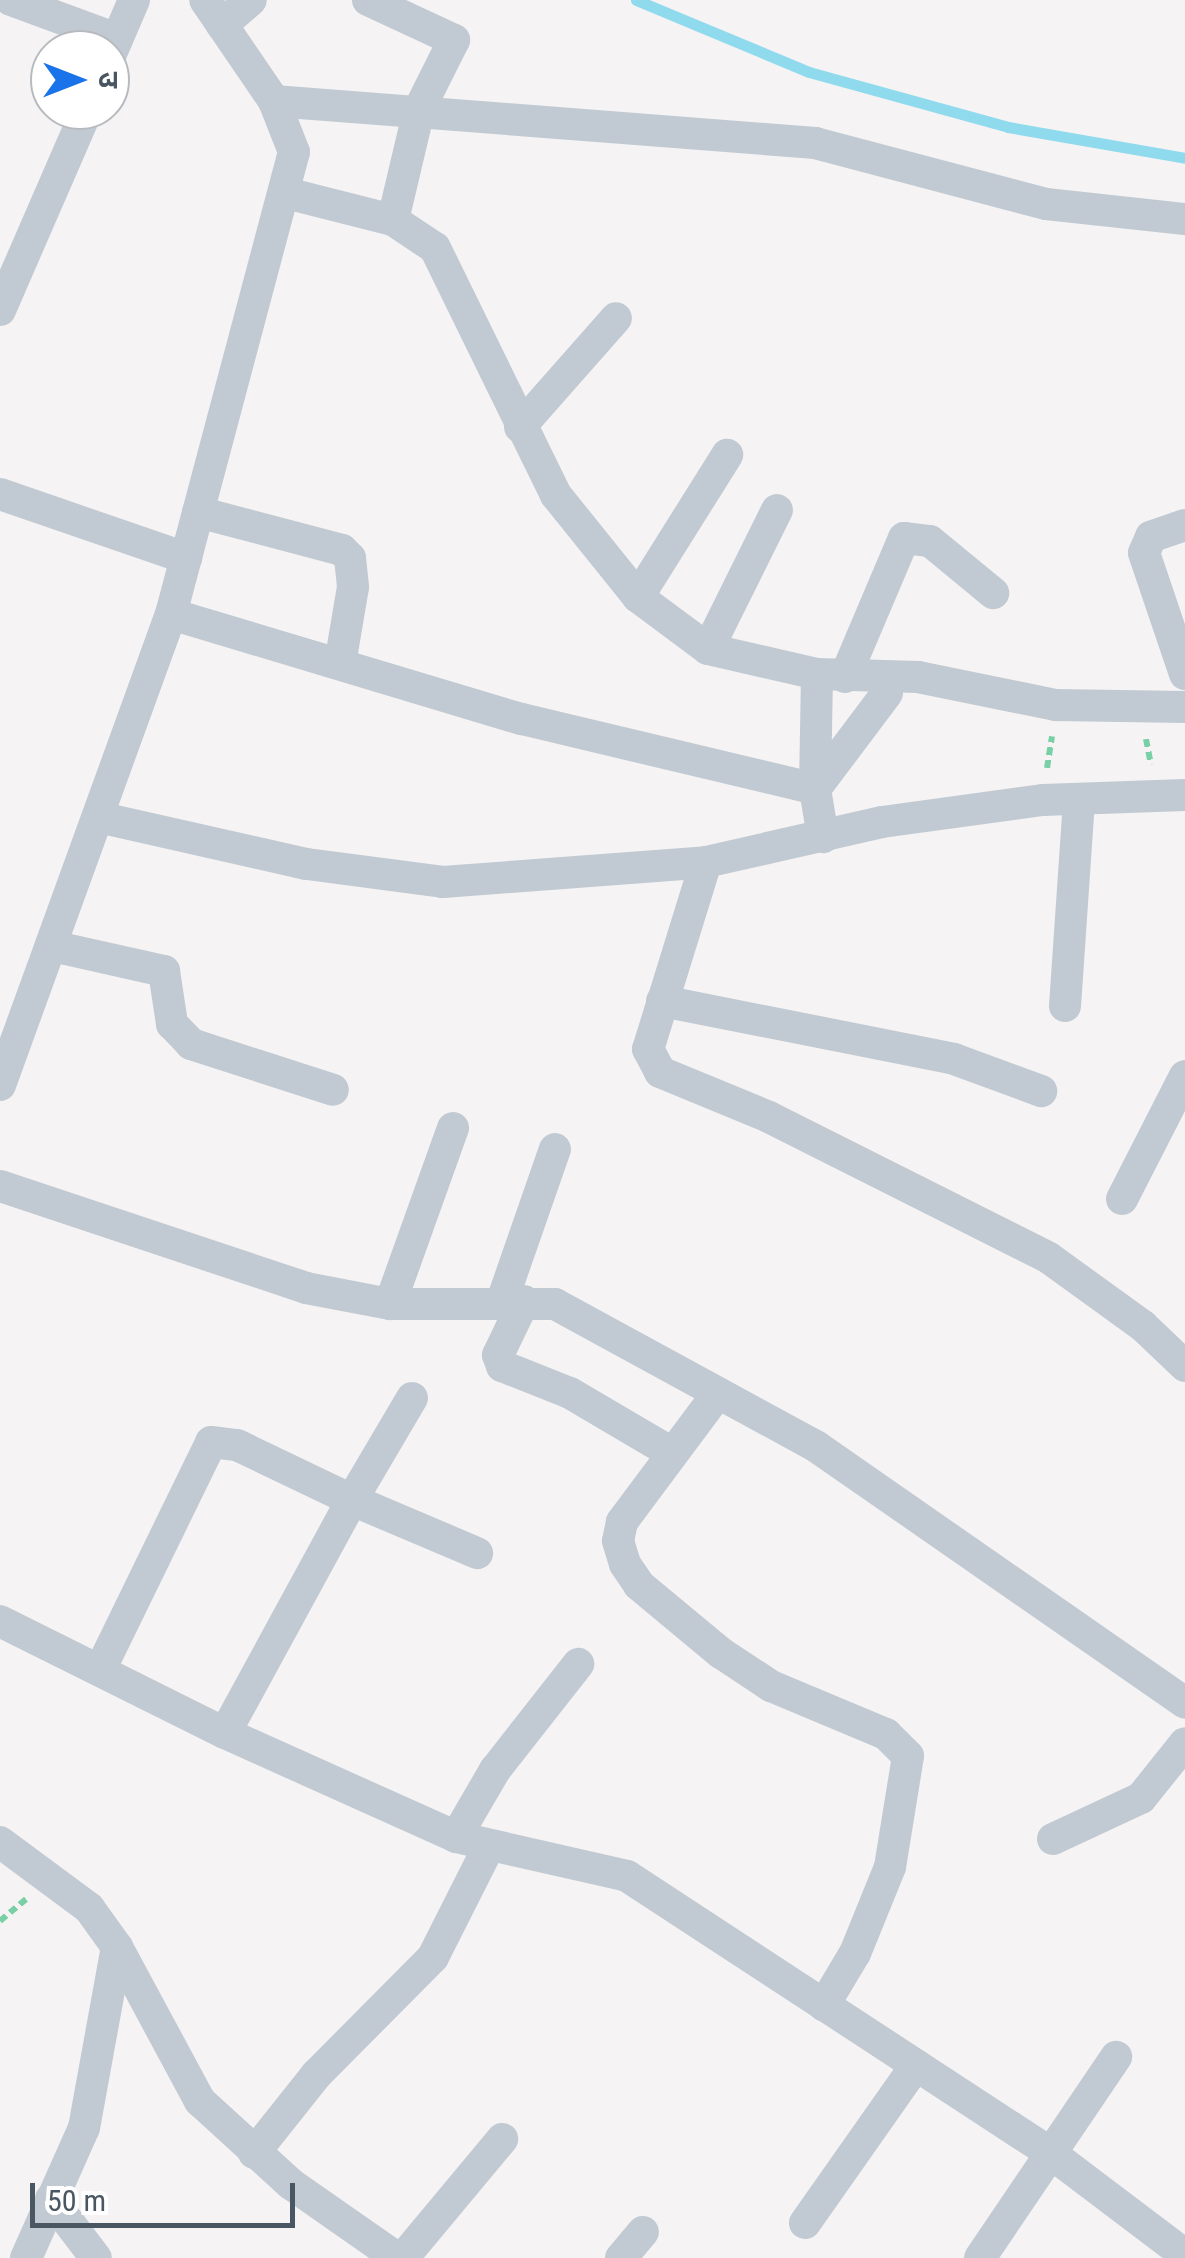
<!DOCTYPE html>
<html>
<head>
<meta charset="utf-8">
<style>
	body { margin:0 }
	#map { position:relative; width:1185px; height:2258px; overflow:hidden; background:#f5f3f3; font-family:"Roboto Condensed","Noto Sans Devanagari",sans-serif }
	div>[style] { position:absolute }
	.stream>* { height:11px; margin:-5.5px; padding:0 5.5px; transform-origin:5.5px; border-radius:5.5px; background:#90daee }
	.path>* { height:6px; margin-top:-3px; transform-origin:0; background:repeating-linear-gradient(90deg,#7ad0a6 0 8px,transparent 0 13px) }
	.minor>* { height:32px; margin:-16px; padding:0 16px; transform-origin:16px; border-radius:16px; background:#c1cad2 }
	span { translate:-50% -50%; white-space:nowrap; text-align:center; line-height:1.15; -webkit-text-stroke:8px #fff; paint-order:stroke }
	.north { position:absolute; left:30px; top:30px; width:100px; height:100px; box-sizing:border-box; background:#fff; border:2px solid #b7bbc0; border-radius:50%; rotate:90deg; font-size:28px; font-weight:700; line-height:40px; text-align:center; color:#4a5661 }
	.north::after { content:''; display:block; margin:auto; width:35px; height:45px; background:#1a73e8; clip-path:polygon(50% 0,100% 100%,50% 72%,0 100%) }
	.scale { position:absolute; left:30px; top:2183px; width:265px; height:45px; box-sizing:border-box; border:5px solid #4a5661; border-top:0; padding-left:12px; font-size:30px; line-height:35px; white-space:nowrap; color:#4a5661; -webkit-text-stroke:8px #fff; paint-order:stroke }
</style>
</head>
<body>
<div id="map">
	<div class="stream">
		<div style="left:636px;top:0;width:187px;rotate:22.6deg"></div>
		<div style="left:809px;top:72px;width:206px;rotate:15.4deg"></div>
		<div style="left:1008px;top:127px;width:180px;rotate:9.9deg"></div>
	</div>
	<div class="path">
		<div style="left:1146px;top:739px;width:26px;rotate:79deg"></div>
		<div style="left:1047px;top:768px;width:32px;rotate:-81deg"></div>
		<div style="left:0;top:1921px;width:34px;rotate:-40deg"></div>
	</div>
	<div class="minor">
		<div style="left:11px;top:0;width:113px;rotate:20.2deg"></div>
		<div style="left:368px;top:0;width:95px;rotate:24.9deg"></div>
		<div style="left:454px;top:40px;width:78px;rotate:116.6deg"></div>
		<div style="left:419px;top:110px;width:113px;rotate:103.3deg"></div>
		<div style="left:222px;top:25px;width:38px;rotate:-41deg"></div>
		<div style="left:110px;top:56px;width:61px;rotate:-66.8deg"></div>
		<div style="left:274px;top:101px;width:543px;rotate:4.44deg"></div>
		<div style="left:815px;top:143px;width:239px;rotate:14.8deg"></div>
		<div style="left:1046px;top:204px;width:140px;rotate:6.2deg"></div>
		<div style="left:286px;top:193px;width:110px;rotate:14.2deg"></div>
		<div style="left:393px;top:220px;width:50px;rotate:33.7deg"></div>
		<div style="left:435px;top:248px;width:275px;rotate:63.9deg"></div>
		<div style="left:556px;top:495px;width:131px;rotate:51.2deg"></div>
		<div style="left:638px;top:597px;width:87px;rotate:36.6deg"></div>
		<div style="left:708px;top:649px;width:112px;rotate:12.9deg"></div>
		<div style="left:817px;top:674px;width:101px;rotate:1.7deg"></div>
		<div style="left:918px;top:677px;width:141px;rotate:11.5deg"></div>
		<div style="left:1056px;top:705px;width:129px;rotate:0.9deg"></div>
		<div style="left:0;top:310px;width:218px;rotate:-66.5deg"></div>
		<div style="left:520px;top:427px;width:145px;rotate:-48.6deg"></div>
		<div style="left:0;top:494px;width:197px;rotate:19deg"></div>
		<div style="left:198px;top:512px;width:149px;rotate:14.8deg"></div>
		<div style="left:342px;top:550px;width:11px;rotate:45deg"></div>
		<div style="left:350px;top:558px;width:29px;rotate:84deg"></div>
		<div style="left:353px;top:587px;width:78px;rotate:99.6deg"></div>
		<div style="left:1185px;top:525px;width:36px;rotate:161deg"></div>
		<div style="left:1151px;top:537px;width:17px;rotate:114deg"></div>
		<div style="left:1144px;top:553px;width:128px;rotate:71.3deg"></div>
		<div style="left:638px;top:597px;width:168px;rotate:-57.9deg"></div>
		<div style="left:171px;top:614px;width:366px;rotate:16.7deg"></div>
		<div style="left:522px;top:719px;width:301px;rotate:13.4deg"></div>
		<div style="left:815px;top:789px;width:120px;rotate:-53.1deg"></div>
		<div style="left:708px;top:649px;width:155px;rotate:-63.6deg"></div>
		<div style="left:817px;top:674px;width:115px;rotate:91deg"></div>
		<div style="left:815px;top:789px;width:49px;rotate:80.5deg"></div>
		<div style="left:845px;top:677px;width:151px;rotate:-67deg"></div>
		<div style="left:904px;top:538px;width:26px;rotate:7deg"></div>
		<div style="left:930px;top:541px;width:82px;rotate:39.5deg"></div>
		<div style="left:98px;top:817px;width:214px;rotate:12.7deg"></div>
		<div style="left:307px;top:864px;width:137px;rotate:7.5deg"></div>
		<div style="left:443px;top:882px;width:264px;rotate:-4.3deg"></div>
		<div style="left:706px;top:862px;width:180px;rotate:-12.8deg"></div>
		<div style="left:882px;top:822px;width:162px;rotate:-7.8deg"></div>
		<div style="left:1043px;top:800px;width:142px;rotate:-2deg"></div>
		<div style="left:706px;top:862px;width:196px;rotate:107.2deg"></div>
		<div style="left:648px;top:1049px;width:26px;rotate:62deg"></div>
		<div style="left:660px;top:1072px;width:118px;rotate:22.4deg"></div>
		<div style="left:769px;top:1117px;width:313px;rotate:26.7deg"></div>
		<div style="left:1049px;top:1258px;width:116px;rotate:35.9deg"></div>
		<div style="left:1143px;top:1326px;width:58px;rotate:43.6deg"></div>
		<div style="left:52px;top:946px;width:115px;rotate:12.6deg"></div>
		<div style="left:164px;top:971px;width:54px;rotate:81.4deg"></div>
		<div style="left:172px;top:1024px;width:28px;rotate:46deg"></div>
		<div style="left:191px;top:1044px;width:149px;rotate:17.9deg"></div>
		<div style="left:662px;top:1001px;width:298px;rotate:11.2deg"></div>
		<div style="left:954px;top:1059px;width:93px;rotate:20.2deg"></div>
		<div style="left:1065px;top:1006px;width:206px;rotate:-86.1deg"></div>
		<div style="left:0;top:1085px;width:501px;rotate:-70.05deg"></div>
		<div style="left:171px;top:614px;width:478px;rotate:-75.1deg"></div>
		<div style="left:294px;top:152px;width:55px;rotate:-111.4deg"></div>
		<div style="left:274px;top:101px;width:122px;rotate:-124.3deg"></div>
		<div style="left:0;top:1186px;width:323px;rotate:18.4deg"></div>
		<div style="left:306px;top:1288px;width:86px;rotate:10.8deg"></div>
		<div style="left:390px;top:1304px;width:165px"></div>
		<div style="left:555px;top:1304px;width:298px;rotate:28.6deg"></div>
		<div style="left:817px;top:1447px;width:448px;rotate:34.8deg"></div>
		<div style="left:1122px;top:1199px;width:138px;rotate:-62.9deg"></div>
		<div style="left:524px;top:1301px;width:60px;rotate:115.7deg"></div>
		<div style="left:498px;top:1355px;width:12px;rotate:70deg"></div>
		<div style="left:502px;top:1366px;width:73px;rotate:21.7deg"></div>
		<div style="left:570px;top:1393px;width:118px;rotate:30.5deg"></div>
		<div style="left:390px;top:1304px;width:187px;rotate:-70.3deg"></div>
		<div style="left:501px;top:1304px;width:164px;rotate:-70.8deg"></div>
		<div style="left:718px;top:1393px;width:161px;rotate:126.7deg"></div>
		<div style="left:622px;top:1522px;width:19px;rotate:102deg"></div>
		<div style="left:618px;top:1541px;width:24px;rotate:73deg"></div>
		<div style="left:625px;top:1564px;width:25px;rotate:56deg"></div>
		<div style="left:639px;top:1585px;width:107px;rotate:39.7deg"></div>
		<div style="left:721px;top:1653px;width:60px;rotate:33.4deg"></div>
		<div style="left:771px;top:1686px;width:125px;rotate:22.7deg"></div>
		<div style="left:886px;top:1734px;width:31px;rotate:45deg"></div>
		<div style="left:908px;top:1756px;width:112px;rotate:99.2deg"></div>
		<div style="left:890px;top:1867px;width:93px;rotate:112.1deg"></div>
		<div style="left:855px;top:1953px;width:61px;rotate:120.8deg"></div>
		<div style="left:412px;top:1398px;width:118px;rotate:120.5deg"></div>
		<div style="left:352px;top:1500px;width:136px;rotate:23deg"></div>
		<div style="left:0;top:1621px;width:251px;rotate:26.5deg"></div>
		<div style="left:225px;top:1733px;width:253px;rotate:24.2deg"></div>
		<div style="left:456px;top:1837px;width:175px;rotate:12.8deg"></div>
		<div style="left:627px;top:1876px;width:504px;rotate:33.19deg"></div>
		<div style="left:1049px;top:2152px;width:171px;rotate:37.1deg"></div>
		<div style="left:101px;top:1668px;width:251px;rotate:-64deg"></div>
		<div style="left:211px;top:1442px;width:26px;rotate:7deg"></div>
		<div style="left:237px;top:1445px;width:127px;rotate:25.6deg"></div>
		<div style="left:352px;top:1500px;width:265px;rotate:118.6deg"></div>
		<div style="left:456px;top:1837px;width:78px;rotate:-59.8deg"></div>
		<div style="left:495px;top:1770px;width:135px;rotate:-51.9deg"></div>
		<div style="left:1053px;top:1839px;width:97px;rotate:-25deg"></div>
		<div style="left:1141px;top:1798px;width:70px;rotate:-51.3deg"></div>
		<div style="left:0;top:1842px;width:111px;rotate:36.6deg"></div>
		<div style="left:89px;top:1908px;width:48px;rotate:54.3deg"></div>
		<div style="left:117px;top:1947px;width:175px;rotate:61.7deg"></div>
		<div style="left:200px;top:2101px;width:123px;rotate:42.4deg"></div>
		<div style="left:291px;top:2184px;width:129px;rotate:34.9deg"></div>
		<div style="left:254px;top:2153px;width:100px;rotate:-51.5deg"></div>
		<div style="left:316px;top:2075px;width:166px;rotate:-45.2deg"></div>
		<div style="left:433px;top:1957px;width:124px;rotate:-63.2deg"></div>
		<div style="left:51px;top:2199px;width:74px;rotate:52.7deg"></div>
		<div style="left:805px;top:2223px;width:193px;rotate:-54.9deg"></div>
		<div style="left:26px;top:2258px;width:142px;rotate:-66deg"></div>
		<div style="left:84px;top:2128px;width:184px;rotate:-79.7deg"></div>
		<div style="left:403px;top:2258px;width:155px;rotate:-50.2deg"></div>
		<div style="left:621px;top:2258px;width:34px;rotate:-50deg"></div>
		<div style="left:980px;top:2258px;width:243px;rotate:-55.9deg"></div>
	</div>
	<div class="north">उ</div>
	<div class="scale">50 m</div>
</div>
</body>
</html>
